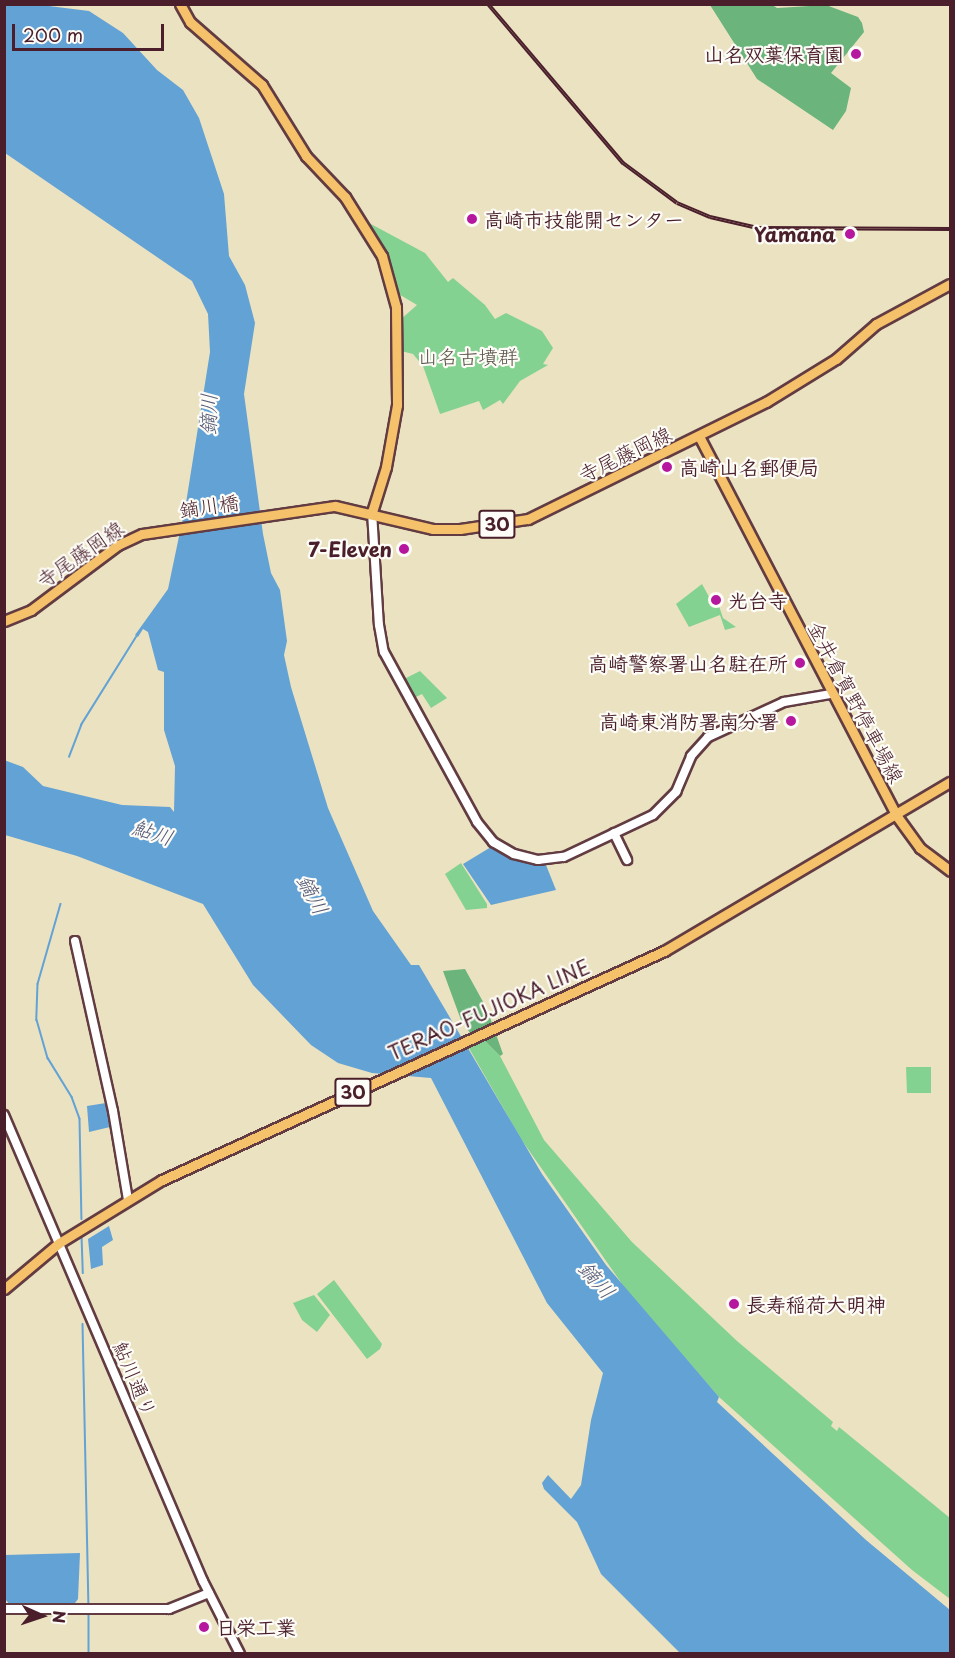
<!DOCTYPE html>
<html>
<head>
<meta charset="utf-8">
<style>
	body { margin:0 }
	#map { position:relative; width:955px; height:1658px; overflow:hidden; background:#ebe2c1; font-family:"Playpen Sans","Klee One",sans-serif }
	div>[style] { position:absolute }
	.green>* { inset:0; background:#84d291 }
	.forest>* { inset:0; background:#6bb47b }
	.water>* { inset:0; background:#62a2d5 }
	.stream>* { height:1.5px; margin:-0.75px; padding:0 0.75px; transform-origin:0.75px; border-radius:0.75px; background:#62a2d5 }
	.roads { filter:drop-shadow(2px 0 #623c42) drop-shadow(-2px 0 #623c42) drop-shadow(0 2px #623c42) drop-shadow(0 -2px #623c42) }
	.minor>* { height:8px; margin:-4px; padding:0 4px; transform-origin:4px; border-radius:4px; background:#fff }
	.major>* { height:9px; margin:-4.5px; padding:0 4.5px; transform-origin:4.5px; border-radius:4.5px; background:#f5c16b }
	.rail>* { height:4px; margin-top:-2px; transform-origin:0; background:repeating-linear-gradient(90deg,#fdfcf7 0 4.5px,#4a1f2b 0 9px); box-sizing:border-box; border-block:2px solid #4a1f2b }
	.dots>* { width:16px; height:16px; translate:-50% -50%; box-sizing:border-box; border:3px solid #fdfcf7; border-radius:50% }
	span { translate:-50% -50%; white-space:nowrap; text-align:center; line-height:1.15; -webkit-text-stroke:4.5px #fdfcf7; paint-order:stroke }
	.shield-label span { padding:2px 4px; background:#fdfcf7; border:2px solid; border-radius:4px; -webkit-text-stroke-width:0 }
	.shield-label { font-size:18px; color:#4a1f2b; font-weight:700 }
	.poi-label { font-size:20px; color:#4a1f2b; font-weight:700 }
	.right { translate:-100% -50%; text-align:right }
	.left { translate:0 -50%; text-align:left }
	.park-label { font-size:20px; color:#5b554a }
	.street-label { font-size:20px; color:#4a1f2b }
	.water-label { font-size:21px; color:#555a77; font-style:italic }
	.frame { position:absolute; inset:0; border:6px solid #4a1f2b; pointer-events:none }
	.north { position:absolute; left:12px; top:1586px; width:60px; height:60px; -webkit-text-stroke:4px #fdfcf7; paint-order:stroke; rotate:93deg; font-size:16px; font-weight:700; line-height:24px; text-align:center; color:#4a1f2b }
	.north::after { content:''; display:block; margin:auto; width:21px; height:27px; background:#4a1f2b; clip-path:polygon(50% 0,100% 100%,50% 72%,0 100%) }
	.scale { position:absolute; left:12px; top:24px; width:152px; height:27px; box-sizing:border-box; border:3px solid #4a1f2b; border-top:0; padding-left:8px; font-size:18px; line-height:21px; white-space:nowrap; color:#4a1f2b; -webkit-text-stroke:4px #fdfcf7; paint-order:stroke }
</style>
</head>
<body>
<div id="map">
	<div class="green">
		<div style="clip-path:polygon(369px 223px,425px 253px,448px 282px,453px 278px,485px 305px,495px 319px,506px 313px,542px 331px,553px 348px,543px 364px,548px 365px,520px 381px,503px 404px,500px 400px,483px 410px,479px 401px,440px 414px,423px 366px,413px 354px,401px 351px,400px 320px,417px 305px,397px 293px)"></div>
		<div style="clip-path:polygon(702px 584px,713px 604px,718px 603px,723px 618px,736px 627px,725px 630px,720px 615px,689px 627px,676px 604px)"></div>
		<div style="clip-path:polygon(420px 671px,447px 698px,431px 708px,422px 694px,412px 699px,402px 680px)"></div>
		<div style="clip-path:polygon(461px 863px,487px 904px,487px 908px,466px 910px,445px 874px)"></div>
		<div style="clip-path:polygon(470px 1033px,480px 1036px,500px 1056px,544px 1140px,632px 1242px,737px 1341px,833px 1422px,831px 1426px,837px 1431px,839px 1427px,950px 1518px,950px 1599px,912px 1570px,719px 1397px,627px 1291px,521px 1139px,462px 1036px)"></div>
		<div style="clip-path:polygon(906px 1067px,931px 1067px,931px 1093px,907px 1093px)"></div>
		<div style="clip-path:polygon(334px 1280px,382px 1344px,380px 1349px,367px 1359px,317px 1294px)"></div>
		<div style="clip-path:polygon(314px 1295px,330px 1315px,317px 1332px,302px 1320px,293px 1303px)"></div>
	</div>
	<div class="forest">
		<div style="clip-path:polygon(771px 4px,777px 8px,826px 5px,858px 17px,862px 23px,864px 32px,831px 73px,851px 88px,846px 111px,833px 130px,757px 79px,710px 5px)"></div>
		<div style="clip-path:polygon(465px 969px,487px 1009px,503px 1054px,500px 1056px,480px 1036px,470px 1033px,461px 1020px,443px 971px)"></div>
	</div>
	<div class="water">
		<div style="clip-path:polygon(33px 4px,89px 11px,123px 33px,157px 70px,183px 90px,199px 118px,224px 194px,229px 256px,245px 285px,255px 323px,244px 394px,263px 534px,271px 573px,280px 590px,287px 641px,284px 655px,291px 687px,328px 808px,373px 911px,411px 965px,419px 965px,542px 1174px,606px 1265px,719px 1397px,717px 1402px,866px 1540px,950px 1610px,950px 1653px,680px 1653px,601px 1574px,577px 1522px,544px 1489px,542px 1483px,548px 1475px,571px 1499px,581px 1485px,591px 1420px,603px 1373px,547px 1303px,431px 1078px,372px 1073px,338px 1063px,311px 1045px,253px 985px,203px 904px,77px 856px,5px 835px,4px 760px,23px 767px,43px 786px,122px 805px,170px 807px,174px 812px,175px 766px,164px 730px,164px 672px,158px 670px,148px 632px,143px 629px,138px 637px,135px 635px,168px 589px,186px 503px,210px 352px,208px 314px,192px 281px,5px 153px,5px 5px)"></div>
		<div style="clip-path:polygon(491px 847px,513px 860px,546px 865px,556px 890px,491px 905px,463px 864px)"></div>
		<div style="clip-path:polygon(106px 1103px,110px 1127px,89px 1132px,87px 1106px)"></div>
		<div style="clip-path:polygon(109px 1226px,113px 1240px,102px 1247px,103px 1265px,91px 1269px,88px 1239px)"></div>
		<div style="clip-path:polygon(80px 1553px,78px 1599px,75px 1603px,10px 1605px,5px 1599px,5px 1555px)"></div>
	</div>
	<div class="stream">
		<div style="left:69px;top:757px;width:34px;rotate:-69deg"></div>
		<div style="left:81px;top:725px;width:104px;rotate:-58deg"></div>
		<div style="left:61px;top:904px;width:83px;rotate:106deg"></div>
		<div style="left:38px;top:984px;width:36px;rotate:92deg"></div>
		<div style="left:37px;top:1020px;width:40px;rotate:74deg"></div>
		<div style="left:48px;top:1058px;width:46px;rotate:58.4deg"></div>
		<div style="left:72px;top:1097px;width:23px;rotate:70deg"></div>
		<div style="left:80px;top:1119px;width:100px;rotate:88.9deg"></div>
		<div style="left:82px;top:1236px;width:37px;rotate:88deg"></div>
		<div style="left:83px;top:1324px;width:281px;rotate:88.8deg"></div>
		<div style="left:89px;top:1613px;width:41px;rotate:90deg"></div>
	</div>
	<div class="roads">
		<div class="minor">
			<div style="left:372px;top:512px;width:113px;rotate:86.5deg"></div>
			<div style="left:379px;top:625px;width:27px;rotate:80deg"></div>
			<div style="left:384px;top:652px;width:194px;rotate:61.3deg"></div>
			<div style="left:477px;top:822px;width:26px;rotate:51deg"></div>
			<div style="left:493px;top:842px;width:24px;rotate:30deg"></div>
			<div style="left:514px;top:854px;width:25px;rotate:14deg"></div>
			<div style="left:538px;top:860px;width:26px;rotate:-7deg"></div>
			<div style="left:564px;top:857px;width:98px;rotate:-25.3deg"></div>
			<div style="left:653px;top:815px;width:33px;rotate:-45deg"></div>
			<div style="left:676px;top:792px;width:39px;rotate:-67deg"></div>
			<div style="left:691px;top:756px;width:25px;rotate:-48deg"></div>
			<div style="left:708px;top:737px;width:84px;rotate:-24.7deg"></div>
			<div style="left:784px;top:702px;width:48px;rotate:-9.7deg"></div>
			<div style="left:614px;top:833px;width:30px;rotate:64deg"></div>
			<div style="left:75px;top:941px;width:174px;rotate:77.4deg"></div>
			<div style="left:113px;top:1111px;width:90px;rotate:80.4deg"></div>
			<div style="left:4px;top:1115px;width:507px;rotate:66.88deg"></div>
			<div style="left:203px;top:1581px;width:82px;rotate:63.1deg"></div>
			<div style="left:4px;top:1609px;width:165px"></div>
			<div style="left:169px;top:1609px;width:43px;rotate:-21.8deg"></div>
		</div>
		<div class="major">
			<div style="left:180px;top:4px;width:21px;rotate:61deg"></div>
			<div style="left:190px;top:22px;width:96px;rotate:41.2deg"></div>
			<div style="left:262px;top:85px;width:84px;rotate:58.2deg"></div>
			<div style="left:306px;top:156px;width:57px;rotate:46.4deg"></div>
			<div style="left:345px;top:197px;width:70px;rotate:57.9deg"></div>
			<div style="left:382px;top:256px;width:53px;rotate:74.6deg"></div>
			<div style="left:396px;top:307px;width:98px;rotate:89.4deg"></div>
			<div style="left:397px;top:405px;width:63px;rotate:100.1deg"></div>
			<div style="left:386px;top:467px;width:47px;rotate:107.3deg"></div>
			<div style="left:700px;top:438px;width:425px;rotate:62.5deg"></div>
			<div style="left:896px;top:815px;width:41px;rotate:54deg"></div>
			<div style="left:920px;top:848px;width:38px;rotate:37deg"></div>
			<div style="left:4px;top:621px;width:29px;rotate:-22deg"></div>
			<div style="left:31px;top:610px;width:109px;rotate:-36.8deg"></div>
			<div style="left:118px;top:545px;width:26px;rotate:-25deg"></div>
			<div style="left:142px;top:534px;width:195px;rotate:-8.3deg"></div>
			<div style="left:335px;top:506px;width:101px;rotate:13.2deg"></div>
			<div style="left:433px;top:529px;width:27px"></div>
			<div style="left:460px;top:529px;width:69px;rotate:-8.4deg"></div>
			<div style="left:528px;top:519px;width:265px;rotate:-26.2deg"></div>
			<div style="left:766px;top:402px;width:82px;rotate:-31.6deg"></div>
			<div style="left:836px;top:359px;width:53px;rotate:-41.2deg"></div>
			<div style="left:876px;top:324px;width:84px;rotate:-28.4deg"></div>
			<div style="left:4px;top:1289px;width:72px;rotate:-39.9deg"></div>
			<div style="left:59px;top:1243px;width:121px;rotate:-31.5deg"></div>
			<div style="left:162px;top:1180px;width:552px;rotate:-24.52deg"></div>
			<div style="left:664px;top:951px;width:332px;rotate:-30.6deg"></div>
		</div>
	</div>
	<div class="rail">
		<div style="left:488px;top:4px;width:209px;rotate:49.7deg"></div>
		<div style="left:623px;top:163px;width:67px;rotate:36.5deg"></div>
		<div style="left:677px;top:203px;width:36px;rotate:23deg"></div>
		<div style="left:710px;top:217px;width:49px;rotate:12.9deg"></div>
		<div style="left:758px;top:228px;width:192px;rotate:0.3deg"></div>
	</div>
	<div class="dots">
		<div style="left:856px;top:54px;background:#b5179e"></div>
		<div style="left:472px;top:219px;background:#b5179e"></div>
		<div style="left:850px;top:234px;background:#b5179e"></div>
		<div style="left:667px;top:467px;background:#b5179e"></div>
		<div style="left:404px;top:549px;background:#b5179e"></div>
		<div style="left:716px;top:600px;background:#b5179e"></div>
		<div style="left:800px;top:663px;background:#b5179e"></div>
		<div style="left:791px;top:721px;background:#b5179e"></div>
		<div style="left:734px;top:1304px;background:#b5179e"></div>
		<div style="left:204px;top:1627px;background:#b5179e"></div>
	</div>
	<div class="shield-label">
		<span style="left:497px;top:524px">30</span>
		<span style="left:353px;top:1092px">30</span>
	</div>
	<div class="poi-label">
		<span class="right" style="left:844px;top:54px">山名双葉保育園</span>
		<span class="left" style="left:484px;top:219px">高崎市技能開センター</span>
		<span class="right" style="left:836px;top:234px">Yamana</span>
		<span class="left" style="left:679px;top:467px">高崎山名郵便局</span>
		<span class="right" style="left:392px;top:549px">7-Eleven</span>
		<span class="left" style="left:728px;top:600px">光台寺</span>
		<span class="right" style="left:788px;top:663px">高崎警察署山名駐在所</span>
		<span class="right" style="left:779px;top:721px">高崎東消防署南分署</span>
		<span class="left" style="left:746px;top:1304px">長寿稲荷大明神</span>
		<span class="left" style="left:216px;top:1627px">日栄工業</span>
	</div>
	<div class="park-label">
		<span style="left:468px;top:356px">山名古墳群</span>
	</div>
	<div class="street-label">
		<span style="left:625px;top:454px;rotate:-26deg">寺尾藤岡線</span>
		<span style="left:209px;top:506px;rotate:-8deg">鏑川橋</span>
		<span style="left:80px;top:554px;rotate:-35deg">寺尾藤岡線</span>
		<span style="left:856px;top:702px;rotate:62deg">金井倉賀野停車場線</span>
		<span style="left:489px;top:1010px;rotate:-24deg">TERAO-FUJIOKA LINE</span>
		<span style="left:135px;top:1379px;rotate:67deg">鮎川通り</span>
	</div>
	<div class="water-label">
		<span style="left:207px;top:414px;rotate:-89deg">鏑川</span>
		<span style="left:153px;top:831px;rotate:18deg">鮎川</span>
		<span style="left:314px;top:894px;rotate:62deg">鏑川</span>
		<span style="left:598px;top:1279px;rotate:48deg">鏑川</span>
	</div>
	<div class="frame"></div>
	<div class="north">N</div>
	<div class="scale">200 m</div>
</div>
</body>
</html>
